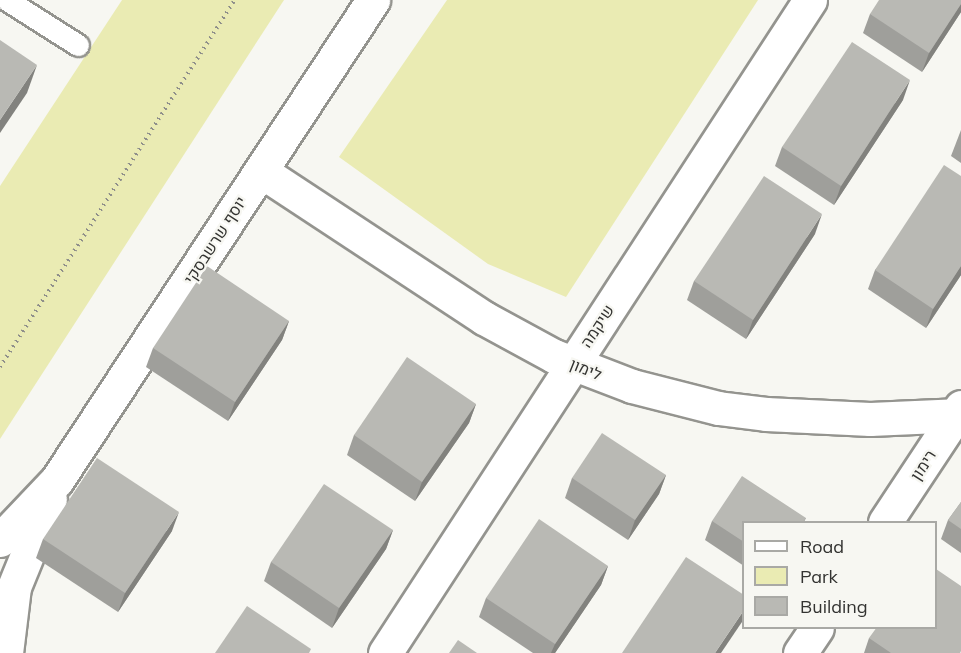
<!DOCTYPE html>
<html>
<head>
<meta charset="utf-8">
<style>
	body { margin:0 }
	#map { position:relative; width:961px; height:653px; overflow:hidden; background:#f7f7f2; font-family:Mulish,Heebo,sans-serif }
	div>[style] { position:absolute }
	.green>* { inset:0; background:#eaebb3 }
	.path>* { height:4px; margin-top:-2px; transform-origin:0; background:repeating-linear-gradient(90deg,#8e8e8a 0 1.5px,transparent 0 6px) }
	.roads { filter:drop-shadow(2px 0 #94948f) drop-shadow(-2px 0 #94948f) drop-shadow(0 2px #94948f) drop-shadow(0 -2px #94948f) }
	.service>* { height:21px; margin:-10.5px; padding:0 10.5px; transform-origin:10.5px; border-radius:10.5px; background:#fff }
	.minor>* { height:33px; margin:-16.5px; padding:0 16.5px; transform-origin:16.5px; border-radius:16.5px; background:#fff }
	.tertiary>* { height:33px; margin:-16.5px; padding:0 16.5px; transform-origin:16.5px; border-radius:16.5px; background:#fff }
	.wall>* { inset:0; background:#9f9f9b }
	.shaded-wall>* { inset:0; background:#82827e }
	.building>* { inset:0; background:#b9b9b4 }
	span { translate:-50% -50%; white-space:nowrap; text-align:center; line-height:1.15; -webkit-text-stroke:4.5px #f7f7f2; paint-order:stroke }
	.street-label { font-size:16px; color:#333331 }
	.legend { position:absolute; left:742px; top:521px; width:195px; height:108px; box-sizing:border-box; background:#f7f7f2; border:2px solid #a9a9a5; margin:0; padding:8px 10px; list-style:none; font-size:18px; color:#333331 }
	.legend li { display:flex; align-items:center; gap:12px; height:30px }
	.legend b { width:30px; border:2px solid #a9a9a5 }
</style>
</head>
<body>
<div id="map">
	<div class="green">
		<div style="clip-path:polygon(122px 0,284px 0,0 439px,0 186px)"></div>
		<div style="clip-path:polygon(447px 0,758px 0,566px 297px,488px 264px,339px 157px)"></div>
	</div>
	<div class="path">
		<div style="left:0;top:367px;width:436px;rotate:-57.4deg"></div>
	</div>
	<div class="roads">
		<div class="service">
			<div style="left:7px;top:0;width:84px;rotate:32.4deg"></div>
		</div>
		<div class="minor">
			<div style="left:261px;top:171px;width:267px;rotate:33.4deg"></div>
			<div style="left:484px;top:318px;width:80px;rotate:28.5deg"></div>
			<div style="left:554px;top:356px;width:84px;rotate:21deg"></div>
			<div style="left:632px;top:386px;width:89px;rotate:14.3deg"></div>
			<div style="left:718px;top:408px;width:48px;rotate:7.1deg"></div>
			<div style="left:766px;top:414px;width:104px;rotate:2.8deg"></div>
			<div style="left:870px;top:419px;width:91px;rotate:-2.5deg"></div>
			<div style="left:885px;top:522px;width:138px;rotate:-56.5deg"></div>
			<div style="left:385px;top:653px;width:779px;rotate:-56.94deg"></div>
			<div style="left:800px;top:653px;width:30px;rotate:-56deg"></div>
		</div>
		<div class="tertiary">
			<div style="left:0;top:540px;width:83px;rotate:-46.5deg"></div>
			<div style="left:57px;top:480px;width:575px;rotate:-56.64deg"></div>
			<div style="left:6px;top:653px;width:66px;rotate:-83.1deg"></div>
			<div style="left:14px;top:587px;width:95px;rotate:-67.8deg"></div>
		</div>
	</div>
	<div class="wall">
		<div style="clip-path:polygon(961px 0,961px 12px,922px 72px,863px 33px,870px 14px)"></div>
		<div style="clip-path:polygon(903px 100px,834px 205px,775px 166px,782px 147px)"></div>
		<div style="clip-path:polygon(961px 130px,961px 163px,951px 156px)"></div>
		<div style="clip-path:polygon(961px 176px,961px 275px,926px 328px,868px 289px,875px 270px)"></div>
		<div style="clip-path:polygon(815px 234px,746px 339px,687px 300px,694px 281px)"></div>
		<div style="clip-path:polygon(289px 321px,282px 340px,228px 421px,146px 367px,153px 348px)"></div>
		<div style="clip-path:polygon(476px 404px,469px 423px,415px 501px,347px 455px,354px 435px)"></div>
		<div style="clip-path:polygon(666px 475px,659px 494px,628px 540px,565px 498px,572px 478px)"></div>
		<div style="clip-path:polygon(961px 502px,961px 553px,941px 539px,948px 520px)"></div>
		<div style="clip-path:polygon(806px 518px,804px 522px,744px 522px,744px 566px,705px 540px,712px 521px)"></div>
		<div style="clip-path:polygon(393px 530px,386px 549px,332px 628px,264px 581px,271px 562px)"></div>
		<div style="clip-path:polygon(172px 531px,118px 612px,36px 558px,43px 539px)"></div>
		<div style="clip-path:polygon(608px 566px,601px 585px,555px 653px,533px 653px,479px 617px,486px 598px)"></div>
		<div style="clip-path:polygon(869px 638px,961px 653px,864px 653px)"></div>
	</div>
	<div class="shaded-wall">
		<div style="clip-path:polygon(961px 4px,961px 12px,922px 72px,929px 53px)"></div>
		<div style="clip-path:polygon(37px 65px,27px 93px,0 133px,0 120px)"></div>
		<div style="clip-path:polygon(910px 80px,903px 100px,834px 205px,841px 186px)"></div>
		<div style="clip-path:polygon(822px 214px,815px 234px,746px 339px,753px 320px)"></div>
		<div style="clip-path:polygon(961px 266px,961px 275px,926px 328px,933px 309px)"></div>
		<div style="clip-path:polygon(289px 321px,282px 340px,228px 421px,235px 402px)"></div>
		<div style="clip-path:polygon(476px 404px,469px 423px,415px 501px,422px 482px)"></div>
		<div style="clip-path:polygon(666px 475px,659px 494px,628px 540px,635px 520px)"></div>
		<div style="clip-path:polygon(179px 512px,172px 531px,118px 612px,125px 593px)"></div>
		<div style="clip-path:polygon(393px 530px,386px 549px,332px 628px,339px 608px)"></div>
		<div style="clip-path:polygon(608px 566px,601px 585px,555px 653px,551px 653px,555px 644px)"></div>
		<div style="clip-path:polygon(744px 610px,744px 619px,721px 653px,715px 653px)"></div>
	</div>
	<div class="building">
		<div style="clip-path:polygon(879px 0,961px 0,961px 4px,929px 53px,870px 14px)"></div>
		<div style="clip-path:polygon(0 40px,37px 65px,0 120px)"></div>
		<div style="clip-path:polygon(852px 42px,910px 80px,841px 186px,782px 147px)"></div>
		<div style="clip-path:polygon(944px 165px,961px 176px,961px 266px,933px 309px,875px 270px)"></div>
		<div style="clip-path:polygon(764px 176px,822px 214px,753px 320px,694px 281px)"></div>
		<div style="clip-path:polygon(207px 266px,289px 321px,235px 402px,153px 348px)"></div>
		<div style="clip-path:polygon(407px 357px,476px 404px,422px 482px,354px 435px)"></div>
		<div style="clip-path:polygon(602px 433px,666px 475px,635px 520px,572px 478px)"></div>
		<div style="clip-path:polygon(97px 458px,179px 512px,125px 593px,43px 539px)"></div>
		<div style="clip-path:polygon(742px 476px,806px 518px,803px 522px,744px 522px,744px 542px,712px 521px)"></div>
		<div style="clip-path:polygon(324px 484px,393px 530px,339px 608px,271px 562px)"></div>
		<div style="clip-path:polygon(961px 502px,961px 529px,948px 520px)"></div>
		<div style="clip-path:polygon(539px 519px,608px 566px,555px 644px,486px 598px)"></div>
		<div style="clip-path:polygon(686px 557px,744px 595px,744px 610px,715px 653px,622px 653px)"></div>
		<div style="clip-path:polygon(936px 569px,961px 586px,961px 651px,960px 653px,891px 653px,869px 638px,877px 627px,936px 627px)"></div>
		<div style="clip-path:polygon(247px 606px,311px 649px,309px 653px,215px 653px)"></div>
		<div style="clip-path:polygon(458px 640px,477px 653px,449px 653px)"></div>
	</div>
	<div class="street-label">
		<span style="left:215px;top:240px;rotate:-57deg">יוסף שרשבסקי</span>
		<span style="left:597px;top:326px;rotate:-57deg">שיקמה</span>
		<span style="left:586px;top:369px;rotate:22deg">לימון</span>
		<span style="left:923px;top:465px;rotate:-57deg">רימון</span>
	</div>
	<ul class="legend">
	<li><b style="height:8px;background:#fff"></b>Road</li>
	<li><b style="height:16px;background:#eaebb3"></b>Park</li>
	<li><b style="height:16px;background:#b9b9b4"></b>Building</li>
	</ul>
</div>
</body>
</html>
